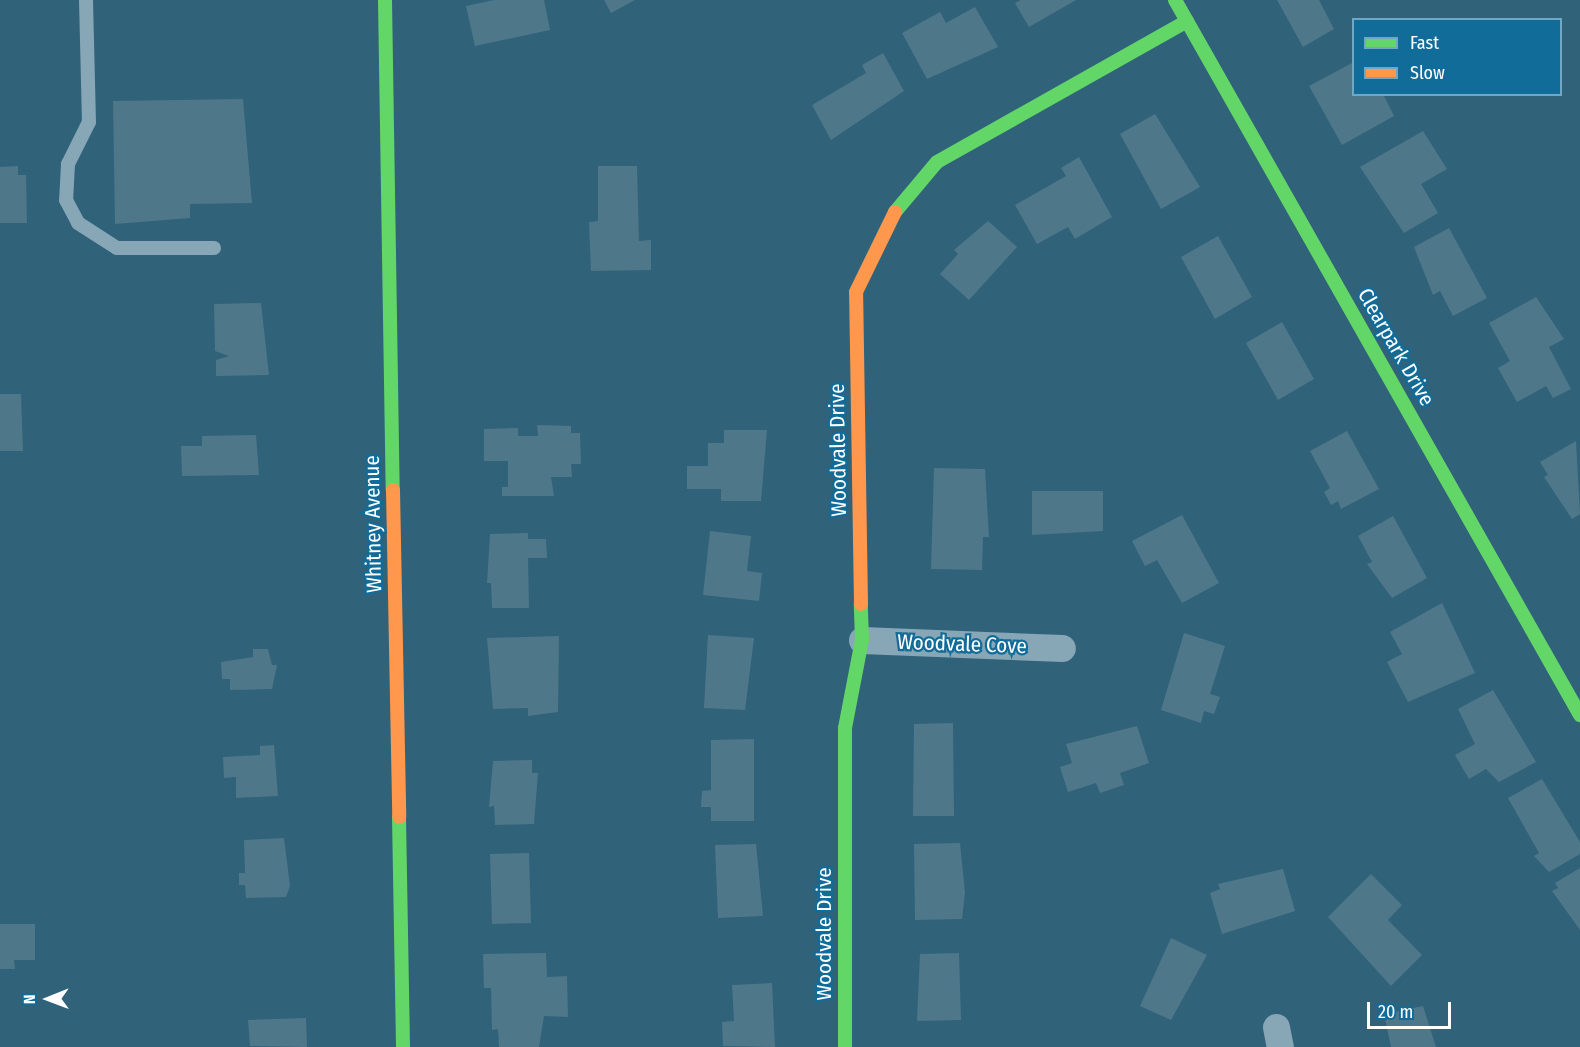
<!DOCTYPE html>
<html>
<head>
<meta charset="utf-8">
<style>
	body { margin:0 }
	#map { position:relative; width:1580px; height:1047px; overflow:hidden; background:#30627a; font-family:"Fira Sans Condensed",sans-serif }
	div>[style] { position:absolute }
	.building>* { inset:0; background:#4f778a }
	.lane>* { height:14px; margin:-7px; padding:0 7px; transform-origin:7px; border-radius:7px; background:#87a6b6 }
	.street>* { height:27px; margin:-13.5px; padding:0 13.5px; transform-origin:13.5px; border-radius:13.5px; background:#87a6b6 }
	.fast>* { height:14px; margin:-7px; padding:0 7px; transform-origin:7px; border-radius:7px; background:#63d668 }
	.slow>* { height:14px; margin:-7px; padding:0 7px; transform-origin:7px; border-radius:7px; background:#ff974d }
	span { translate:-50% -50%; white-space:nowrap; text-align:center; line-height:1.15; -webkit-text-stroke:4.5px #116c99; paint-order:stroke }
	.street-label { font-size:21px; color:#fff }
	.legend { position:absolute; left:1352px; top:18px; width:210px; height:78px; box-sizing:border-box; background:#116c99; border:2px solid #70a7c2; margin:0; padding:8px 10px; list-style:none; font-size:18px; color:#fff }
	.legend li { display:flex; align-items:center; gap:12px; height:30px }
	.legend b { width:30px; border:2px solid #70a7c2 }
	.north { position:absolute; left:18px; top:969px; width:60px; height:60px; -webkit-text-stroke:4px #116c99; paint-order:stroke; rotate:269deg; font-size:16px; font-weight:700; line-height:24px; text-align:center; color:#fff }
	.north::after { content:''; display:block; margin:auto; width:21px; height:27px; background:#fff; clip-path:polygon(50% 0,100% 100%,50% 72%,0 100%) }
	.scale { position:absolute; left:1367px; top:1002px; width:84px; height:27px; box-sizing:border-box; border:3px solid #fff; border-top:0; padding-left:8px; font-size:18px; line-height:21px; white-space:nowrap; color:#fff; -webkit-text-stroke:4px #116c99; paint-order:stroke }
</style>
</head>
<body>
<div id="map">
	<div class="building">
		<div style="clip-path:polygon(494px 0,544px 0,550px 30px,475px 46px,466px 6px)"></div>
		<div style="clip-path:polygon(604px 0,635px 0,611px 13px)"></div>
		<div style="clip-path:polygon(1021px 0,1076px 0,1029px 27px,1015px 3px)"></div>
		<div style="clip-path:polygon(1277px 0,1319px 0,1334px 29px,1303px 47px)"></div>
		<div style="clip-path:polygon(975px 7px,998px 47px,927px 79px,902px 33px,940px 12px,946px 23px)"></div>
		<div style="clip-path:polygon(883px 53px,904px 91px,831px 140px,812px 105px,866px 73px,862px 65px)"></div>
		<div style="clip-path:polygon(1354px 62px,1354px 94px,1383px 94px,1394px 116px,1342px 145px,1309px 86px)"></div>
		<div style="clip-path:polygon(243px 99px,252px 203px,190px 204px,190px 218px,115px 224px,113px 101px)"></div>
		<div style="clip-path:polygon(1155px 114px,1200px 187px,1161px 209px,1120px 134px)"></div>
		<div style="clip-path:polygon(1423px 131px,1447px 169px,1421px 184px,1438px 213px,1404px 233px,1360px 167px)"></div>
		<div style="clip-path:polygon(1079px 157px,1112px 217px,1075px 239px,1068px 227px,1037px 244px,1015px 205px,1066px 176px,1061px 168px)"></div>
		<div style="clip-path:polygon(18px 166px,18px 175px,26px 175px,27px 223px,0 223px,0 167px)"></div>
		<div style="clip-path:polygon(598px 166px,637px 166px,639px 241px,651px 240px,651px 270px,591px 271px,589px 222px,598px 221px)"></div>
		<div style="clip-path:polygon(988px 221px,1017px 247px,969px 300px,940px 274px,958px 254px,954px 250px)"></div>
		<div style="clip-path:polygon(1449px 228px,1487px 298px,1453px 316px,1440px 291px,1433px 295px,1414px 247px)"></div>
		<div style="clip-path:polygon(1218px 236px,1252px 297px,1215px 319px,1181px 257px)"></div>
		<div style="clip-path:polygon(1536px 297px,1564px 339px,1549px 347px,1571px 389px,1553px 398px,1546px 386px,1517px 402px,1498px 368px,1510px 361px,1489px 323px)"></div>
		<div style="clip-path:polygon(261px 303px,269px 375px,216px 376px,216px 360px,229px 356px,215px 351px,214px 304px)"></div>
		<div style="clip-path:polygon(1282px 322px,1314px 379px,1278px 400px,1246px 343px)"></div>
		<div style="clip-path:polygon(0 394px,21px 394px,23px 451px,0 451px)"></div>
		<div style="clip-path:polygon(537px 425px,571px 426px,571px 433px,580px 433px,581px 464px,571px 464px,572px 477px,551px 477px,554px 496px,502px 496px,502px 487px,508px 487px,508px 461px,484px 461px,484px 429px,518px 428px,518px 436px,538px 436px)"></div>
		<div style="clip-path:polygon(724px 430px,767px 430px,761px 501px,721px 501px,721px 489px,687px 489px,687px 466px,708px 466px,708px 443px,724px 443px)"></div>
		<div style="clip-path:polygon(1347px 431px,1379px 489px,1341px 509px,1338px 501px,1331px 505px,1324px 492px,1330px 488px,1310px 451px)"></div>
		<div style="clip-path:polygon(256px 435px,259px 475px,182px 476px,181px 446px,202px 446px,202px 436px)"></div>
		<div style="clip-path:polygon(1576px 441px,1580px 514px,1572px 519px,1544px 477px,1548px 475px,1540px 462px)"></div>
		<div style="clip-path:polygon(934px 468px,985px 469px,989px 537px,983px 537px,982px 570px,931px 569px)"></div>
		<div style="clip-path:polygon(1032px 491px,1103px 491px,1103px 531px,1032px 535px)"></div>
		<div style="clip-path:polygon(1182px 515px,1219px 583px,1182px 603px,1157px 560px,1145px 566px,1132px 541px)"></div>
		<div style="clip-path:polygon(1393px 516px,1427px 578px,1392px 598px,1367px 564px,1372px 562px,1358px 536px)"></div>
		<div style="clip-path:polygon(710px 531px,751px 536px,747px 571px,762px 573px,759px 601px,703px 595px)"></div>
		<div style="clip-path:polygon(528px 533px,528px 539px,546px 539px,547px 558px,528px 558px,529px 608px,492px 608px,491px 583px,487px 583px,490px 534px)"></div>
		<div style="clip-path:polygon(1442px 603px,1475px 673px,1408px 702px,1387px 662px,1402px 654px,1390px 632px)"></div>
		<div style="clip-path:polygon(1184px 633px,1225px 646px,1210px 694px,1220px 697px,1214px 714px,1204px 711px,1201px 723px,1161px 710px)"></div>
		<div style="clip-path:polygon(708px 635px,754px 638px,745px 710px,704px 708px)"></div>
		<div style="clip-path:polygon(559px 636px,558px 712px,528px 716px,528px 708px,493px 709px,487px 638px)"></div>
		<div style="clip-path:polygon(253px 649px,268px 649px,272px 665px,277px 665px,272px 689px,230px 690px,230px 679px,222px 679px,221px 662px,253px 657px)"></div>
		<div style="clip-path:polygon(1493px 690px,1536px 762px,1499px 782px,1486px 769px,1469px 779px,1455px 755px,1475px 744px,1458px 709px)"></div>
		<div style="clip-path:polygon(953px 723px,954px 816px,913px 816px,914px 724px)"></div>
		<div style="clip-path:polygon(1137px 726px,1149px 763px,1120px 773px,1124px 785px,1100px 793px,1096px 783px,1068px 792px,1060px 767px,1072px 763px,1066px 744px)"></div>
		<div style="clip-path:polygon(754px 739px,754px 821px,711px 821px,711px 807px,701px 807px,702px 791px,711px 790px,711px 740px)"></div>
		<div style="clip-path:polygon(274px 745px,278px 796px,236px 798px,236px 777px,224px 778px,223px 757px,260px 755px,260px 746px)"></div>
		<div style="clip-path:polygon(532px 760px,532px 773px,538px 773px,534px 824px,495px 825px,494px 806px,489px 807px,493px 761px)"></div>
		<div style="clip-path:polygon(1542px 779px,1580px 842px,1580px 854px,1549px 872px,1534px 856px,1539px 853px,1508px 798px)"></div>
		<div style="clip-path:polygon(284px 838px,290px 886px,286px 897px,246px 898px,245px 885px,239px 885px,239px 873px,245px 873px,244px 840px)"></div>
		<div style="clip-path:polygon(960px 843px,965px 893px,962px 919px,915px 920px,914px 844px)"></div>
		<div style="clip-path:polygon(756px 844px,763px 916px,718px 918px,715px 845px)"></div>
		<div style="clip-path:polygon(529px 853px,531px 923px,492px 924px,490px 854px)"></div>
		<div style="clip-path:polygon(1580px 868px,1580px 930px,1552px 891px,1558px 888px,1555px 883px)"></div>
		<div style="clip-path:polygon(1283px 869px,1295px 911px,1222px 934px,1210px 893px,1220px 889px,1218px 884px)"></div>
		<div style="clip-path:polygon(1371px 874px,1402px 905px,1388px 920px,1422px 955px,1391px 986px,1328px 917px)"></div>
		<div style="clip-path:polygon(0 924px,35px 924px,35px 960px,14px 960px,15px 969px,0 969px)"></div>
		<div style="clip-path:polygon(1171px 938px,1207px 955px,1171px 1020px,1140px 1006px)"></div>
		<div style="clip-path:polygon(546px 953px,547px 977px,567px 976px,568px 1017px,544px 1016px,539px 1047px,499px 1047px,498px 1029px,492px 1030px,491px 988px,484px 988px,483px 954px)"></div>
		<div style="clip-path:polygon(959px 953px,961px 1020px,917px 1021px,920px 954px)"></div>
		<div style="clip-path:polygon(772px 983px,775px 1047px,723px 1046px,722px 1022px,734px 1021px,732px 985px)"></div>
		<div style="clip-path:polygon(1423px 1006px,1436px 1047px,1391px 1047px,1384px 1014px)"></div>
		<div style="clip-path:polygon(306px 1018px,307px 1047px,250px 1046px,248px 1020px)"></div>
	</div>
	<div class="lane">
		<div style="left:86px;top:0;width:122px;rotate:88.6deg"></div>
		<div style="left:89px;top:122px;width:47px;rotate:116.6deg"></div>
		<div style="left:68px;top:164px;width:36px;rotate:93deg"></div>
		<div style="left:66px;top:200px;width:26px;rotate:62deg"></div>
		<div style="left:78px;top:223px;width:46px;rotate:32.7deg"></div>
		<div style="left:117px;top:248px;width:97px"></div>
	</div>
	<div class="street">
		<div style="left:862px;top:640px;width:200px;rotate:2.3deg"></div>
		<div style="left:1276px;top:1027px;width:20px;rotate:79deg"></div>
	</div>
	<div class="fast">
		<div style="left:385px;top:0;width:490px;rotate:89.1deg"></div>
		<div style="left:1175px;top:0;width:822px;rotate:60.47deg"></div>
		<div style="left:895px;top:212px;width:65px;rotate:-50deg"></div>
		<div style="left:937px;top:162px;width:287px;rotate:-29.4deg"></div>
		<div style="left:399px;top:817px;width:230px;rotate:89deg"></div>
		<div style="left:845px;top:1047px;width:319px;rotate:-90deg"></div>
		<div style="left:845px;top:728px;width:90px;rotate:-79.1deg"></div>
		<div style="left:862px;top:640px;width:36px;rotate:-92deg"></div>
	</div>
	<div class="slow">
		<div style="left:393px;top:490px;width:327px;rotate:88.9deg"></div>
		<div style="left:861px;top:604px;width:312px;rotate:-90.9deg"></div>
		<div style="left:856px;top:292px;width:89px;rotate:-64deg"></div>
	</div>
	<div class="street-label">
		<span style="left:1396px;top:347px;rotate:60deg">Clearpark Drive</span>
		<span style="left:838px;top:450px;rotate:-91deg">Woodvale Drive</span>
		<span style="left:373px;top:524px;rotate:-91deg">Whitney Avenue</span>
		<span style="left:962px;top:644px;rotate:2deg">Woodvale Cove</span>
		<span style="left:824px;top:934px;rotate:-90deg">Woodvale Drive</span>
	</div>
	<ul class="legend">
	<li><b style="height:8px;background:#63d668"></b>Fast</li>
	<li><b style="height:8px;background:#ff974d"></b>Slow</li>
	</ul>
	<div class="north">N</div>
	<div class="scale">20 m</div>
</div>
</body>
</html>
